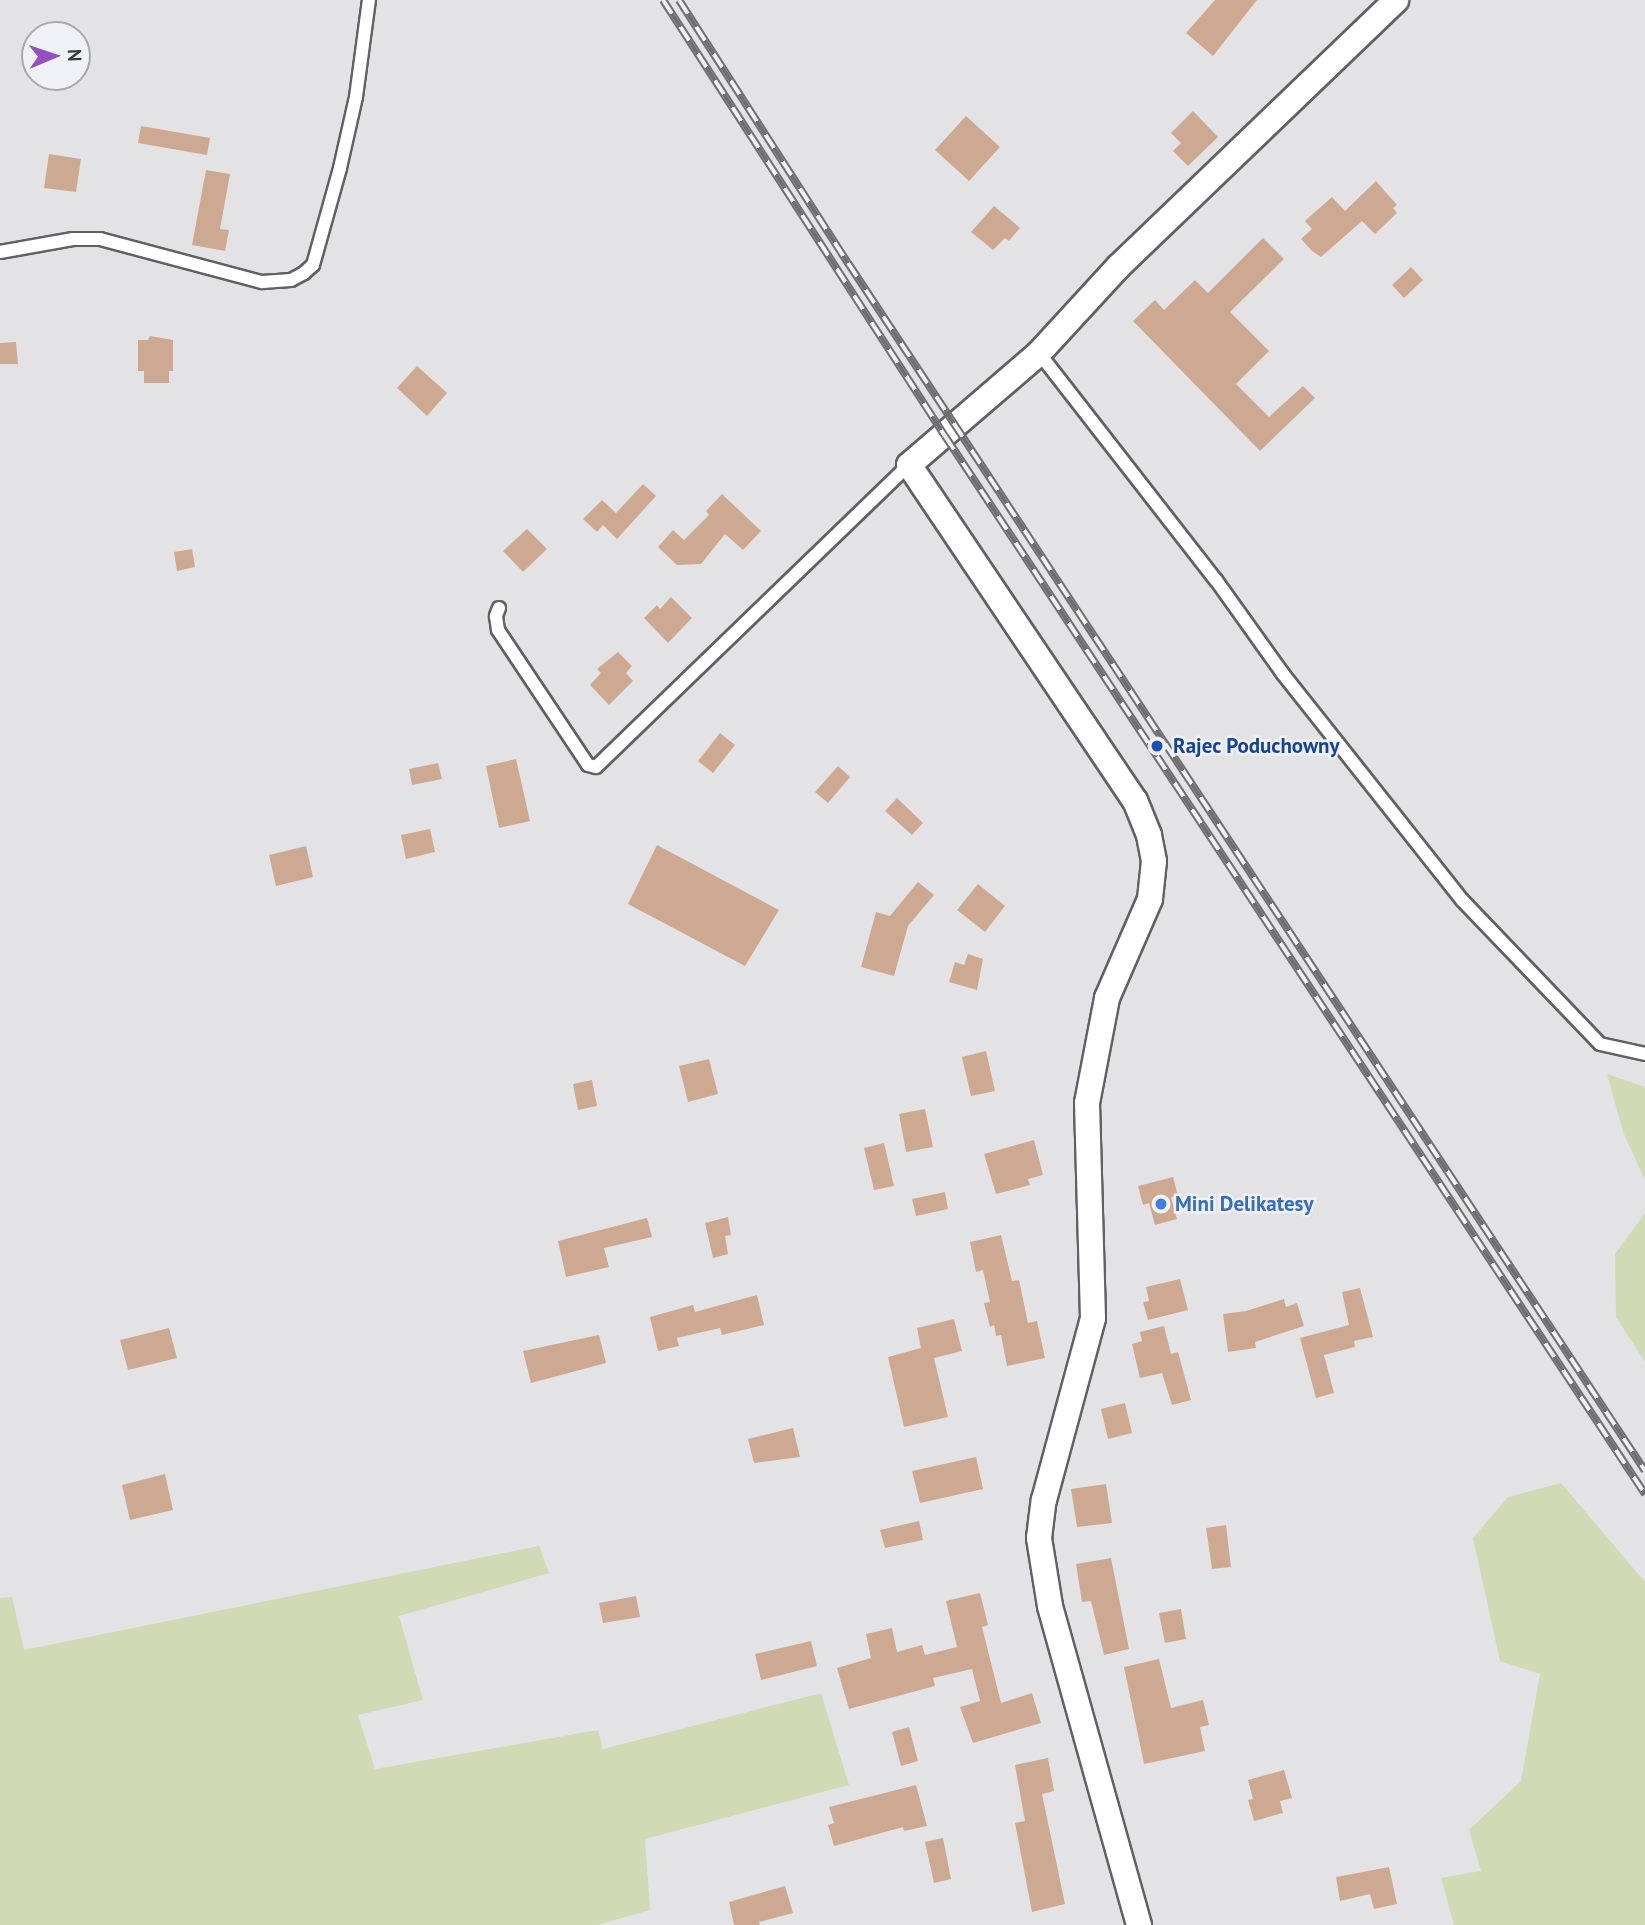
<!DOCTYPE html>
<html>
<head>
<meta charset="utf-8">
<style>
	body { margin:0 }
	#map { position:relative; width:1645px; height:1925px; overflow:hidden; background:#e3e3e6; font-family:"PT Sans",sans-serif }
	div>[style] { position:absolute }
	.green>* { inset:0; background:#d2d9b5 }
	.building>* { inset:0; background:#cea992 }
	.roads { filter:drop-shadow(2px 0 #606163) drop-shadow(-2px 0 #606163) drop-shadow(0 2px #606163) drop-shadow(0 -2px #606163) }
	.service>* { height:12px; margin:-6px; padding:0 6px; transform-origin:6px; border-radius:6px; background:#fff }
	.minor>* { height:24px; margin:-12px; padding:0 12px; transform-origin:12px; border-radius:12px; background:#fff }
	.rail>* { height:8px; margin-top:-4px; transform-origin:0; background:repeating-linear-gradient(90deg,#f0f1f4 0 16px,#6f6f70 0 32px); box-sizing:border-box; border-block:2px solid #6f6f70 }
	.dots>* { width:19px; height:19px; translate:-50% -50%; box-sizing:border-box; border:4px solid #f0f1f4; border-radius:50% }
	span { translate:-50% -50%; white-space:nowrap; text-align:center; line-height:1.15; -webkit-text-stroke:5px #f0f1f4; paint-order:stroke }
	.transit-label { font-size:21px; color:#164399; font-weight:700 }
	.left { translate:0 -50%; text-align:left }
	.shop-label { font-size:21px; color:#366cbe; font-weight:700 }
	.north { position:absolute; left:21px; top:21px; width:70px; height:70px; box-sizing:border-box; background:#f0f1f4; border:2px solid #a7a8aa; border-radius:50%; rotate:88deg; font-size:19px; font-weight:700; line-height:28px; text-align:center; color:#3a3a3b }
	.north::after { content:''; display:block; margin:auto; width:24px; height:32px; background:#944fc3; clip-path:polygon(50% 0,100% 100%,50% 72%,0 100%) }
</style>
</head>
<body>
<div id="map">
	<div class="green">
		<div style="clip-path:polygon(1607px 1074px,1645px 1087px,1645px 1180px,1623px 1132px)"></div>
		<div style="clip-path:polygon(1645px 1213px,1645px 1362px,1616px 1317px,1615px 1254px)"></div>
		<div style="clip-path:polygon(1561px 1483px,1645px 1582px,1645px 1925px,1454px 1925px,1441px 1878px,1481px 1871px,1469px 1830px,1521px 1781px,1540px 1674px,1500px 1661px,1473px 1538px,1508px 1497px)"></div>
		<div style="clip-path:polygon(539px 1546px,549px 1573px,399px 1616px,423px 1700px,358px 1715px,375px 1769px,598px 1730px,603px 1749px,821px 1693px,849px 1785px,645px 1839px,650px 1910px,597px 1925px,0 1925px,0 1598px,12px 1597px,24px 1650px)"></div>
	</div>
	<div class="building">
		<div style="clip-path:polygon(1215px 0,1257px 0,1213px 56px,1186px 33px)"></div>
		<div style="clip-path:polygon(1193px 111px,1218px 137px,1188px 166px,1173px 151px,1181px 143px,1171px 133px)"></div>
		<div style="clip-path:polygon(966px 116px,1000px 147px,969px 181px,935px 150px)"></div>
		<div style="clip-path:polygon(141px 126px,210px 138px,207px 155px,138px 143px)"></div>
		<div style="clip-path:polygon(49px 154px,81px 159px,76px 192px,44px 188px)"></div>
		<div style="clip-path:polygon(206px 170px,230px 174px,220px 229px,229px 230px,225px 251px,192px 245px)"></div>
		<div style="clip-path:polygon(1376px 181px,1397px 205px,1393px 208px,1397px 213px,1375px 234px,1362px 221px,1321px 257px,1312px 251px,1301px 239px,1312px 229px,1305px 221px,1332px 197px,1345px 211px)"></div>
		<div style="clip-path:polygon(994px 206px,1020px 228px,1009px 241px,1005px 238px,993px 250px,971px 232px)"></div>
		<div style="clip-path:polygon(1263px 238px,1284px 259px,1230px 312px,1269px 351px,1236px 384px,1269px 417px,1303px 386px,1315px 398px,1260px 451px,1133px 321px,1155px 300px,1164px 310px,1195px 280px,1208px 293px)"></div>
		<div style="clip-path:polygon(1411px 267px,1423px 280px,1404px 298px,1392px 285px)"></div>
		<div style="clip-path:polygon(150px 336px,173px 340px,173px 371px,169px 371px,169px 383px,144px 383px,144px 371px,138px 371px,138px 340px,148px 340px)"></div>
		<div style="clip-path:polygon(16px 342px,18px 364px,0 364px,0 343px)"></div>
		<div style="clip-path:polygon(417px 366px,447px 393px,427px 416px,397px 388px)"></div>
		<div style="clip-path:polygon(643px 484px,656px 496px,617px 539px,603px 525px,597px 532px,583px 519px,602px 500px,616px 513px)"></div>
		<div style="clip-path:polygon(722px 494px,761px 531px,743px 550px,725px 534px,701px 564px,677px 565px,658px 547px,673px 530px,684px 540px,709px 515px,706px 511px)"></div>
		<div style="clip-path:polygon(527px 529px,547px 549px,523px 572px,503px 551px)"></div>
		<div style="clip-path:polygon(192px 549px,195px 567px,177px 571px,174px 552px)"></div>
		<div style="clip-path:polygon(671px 597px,692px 618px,668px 643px,644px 618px,657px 605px,660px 609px)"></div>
		<div style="clip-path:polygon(618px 652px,632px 666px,626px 673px,633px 681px,609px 705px,590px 685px,601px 673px,597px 669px)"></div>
		<div style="clip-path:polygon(720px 733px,735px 745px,713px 773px,698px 761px)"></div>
		<div style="clip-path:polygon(516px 759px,530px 821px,499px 828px,486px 766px)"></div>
		<div style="clip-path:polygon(438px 763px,442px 779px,412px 785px,409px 769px)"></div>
		<div style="clip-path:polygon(838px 766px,850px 777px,828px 803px,815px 792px)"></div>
		<div style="clip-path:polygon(897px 798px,923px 823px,912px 835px,885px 811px)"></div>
		<div style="clip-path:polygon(430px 829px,435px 852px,406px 859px,401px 835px)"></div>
		<div style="clip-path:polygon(657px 845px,779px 910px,745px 966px,628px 904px)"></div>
		<div style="clip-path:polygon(306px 846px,313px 877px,276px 886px,269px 855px)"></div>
		<div style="clip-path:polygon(918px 882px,934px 895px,908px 926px,894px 976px,861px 967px,876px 912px,890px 916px)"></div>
		<div style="clip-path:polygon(978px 884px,1005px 906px,985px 932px,957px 910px)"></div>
		<div style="clip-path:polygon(968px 954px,983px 959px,977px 990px,949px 982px,955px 962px,964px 965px)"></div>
		<div style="clip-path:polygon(986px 1051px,995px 1091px,971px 1096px,962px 1057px)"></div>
		<div style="clip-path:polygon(709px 1059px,718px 1094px,688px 1102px,679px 1066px)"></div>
		<div style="clip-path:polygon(592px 1080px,597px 1106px,578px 1110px,573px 1084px)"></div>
		<div style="clip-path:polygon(925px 1109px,933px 1147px,906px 1152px,899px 1114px)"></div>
		<div style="clip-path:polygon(1034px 1140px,1043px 1175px,1028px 1179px,1030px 1185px,996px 1194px,984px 1154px)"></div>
		<div style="clip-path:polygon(884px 1143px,894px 1186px,874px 1190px,864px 1148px)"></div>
		<div style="clip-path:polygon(1173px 1177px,1178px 1196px,1171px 1197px,1177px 1219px,1155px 1225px,1149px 1203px,1143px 1205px,1138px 1186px)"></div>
		<div style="clip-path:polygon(945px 1192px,948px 1209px,916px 1216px,912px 1199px)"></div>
		<div style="clip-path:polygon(728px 1217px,731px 1235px,725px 1236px,728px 1254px,713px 1258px,705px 1223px)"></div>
		<div style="clip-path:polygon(647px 1218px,652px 1237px,604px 1248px,609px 1267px,566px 1277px,558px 1241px)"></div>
		<div style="clip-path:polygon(1001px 1235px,1012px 1281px,1019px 1280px,1028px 1323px,1037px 1321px,1045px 1358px,1007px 1366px,1001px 1335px,996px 1336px,994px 1325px,990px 1327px,984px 1303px,990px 1302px,983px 1270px,976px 1272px,970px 1242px)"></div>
		<div style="clip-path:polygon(1180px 1279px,1188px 1310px,1148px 1320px,1143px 1302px,1149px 1301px,1146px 1287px)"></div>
		<div style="clip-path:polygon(1360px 1288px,1373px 1337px,1354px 1341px,1355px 1347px,1324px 1355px,1334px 1393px,1316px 1398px,1300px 1338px,1349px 1325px,1342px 1292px)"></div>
		<div style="clip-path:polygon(757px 1295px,764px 1325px,722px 1335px,720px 1328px,677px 1338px,679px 1346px,658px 1351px,650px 1317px,693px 1305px,695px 1312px)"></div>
		<div style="clip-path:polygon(1284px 1299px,1286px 1307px,1297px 1303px,1304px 1326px,1255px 1342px,1256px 1348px,1228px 1352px,1223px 1314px,1246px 1311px)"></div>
		<div style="clip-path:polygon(954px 1319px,962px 1351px,934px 1358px,948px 1417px,904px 1427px,888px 1357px,921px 1348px,917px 1328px)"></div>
		<div style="clip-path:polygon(1164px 1326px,1171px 1354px,1178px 1352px,1191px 1400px,1172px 1405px,1162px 1373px,1140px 1378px,1132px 1344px,1142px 1341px,1140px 1332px)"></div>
		<div style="clip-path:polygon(169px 1328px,177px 1358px,128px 1370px,120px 1340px)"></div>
		<div style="clip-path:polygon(599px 1335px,606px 1363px,531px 1383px,523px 1351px)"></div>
		<div style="clip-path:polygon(1125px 1403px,1132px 1433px,1108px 1439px,1101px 1409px)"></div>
		<div style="clip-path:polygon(793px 1428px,800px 1457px,754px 1463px,748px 1439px)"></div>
		<div style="clip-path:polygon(976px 1457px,983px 1489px,920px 1503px,912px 1471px)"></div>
		<div style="clip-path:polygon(165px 1474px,173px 1510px,130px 1520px,122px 1485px)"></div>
		<div style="clip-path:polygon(1106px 1484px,1112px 1523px,1077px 1527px,1071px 1489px)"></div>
		<div style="clip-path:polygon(919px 1521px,923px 1540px,885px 1548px,880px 1530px)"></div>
		<div style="clip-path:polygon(1226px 1525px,1231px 1567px,1212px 1569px,1206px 1528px)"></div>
		<div style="clip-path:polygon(1111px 1558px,1129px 1649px,1104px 1655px,1091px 1601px,1082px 1602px,1076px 1564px)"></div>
		<div style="clip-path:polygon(980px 1593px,988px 1625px,982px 1627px,1001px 1703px,1032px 1693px,1041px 1723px,973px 1743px,960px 1707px,980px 1701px,972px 1669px,933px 1678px,935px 1686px,849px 1709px,837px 1668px,871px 1658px,866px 1634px,892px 1628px,897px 1652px,922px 1645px,925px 1655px,957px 1647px,946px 1601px)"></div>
		<div style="clip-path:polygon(636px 1596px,640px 1617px,603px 1623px,599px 1603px)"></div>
		<div style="clip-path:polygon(1181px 1609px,1186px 1639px,1165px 1643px,1159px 1613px)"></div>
		<div style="clip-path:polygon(811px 1641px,817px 1666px,761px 1680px,755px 1654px)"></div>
		<div style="clip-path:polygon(1159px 1659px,1171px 1708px,1203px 1700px,1209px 1725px,1200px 1727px,1205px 1751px,1144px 1764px,1124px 1667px)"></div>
		<div style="clip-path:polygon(909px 1727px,918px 1761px,901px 1766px,892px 1732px)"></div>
		<div style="clip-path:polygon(1048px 1758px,1054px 1791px,1042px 1794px,1065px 1904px,1032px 1912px,1015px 1823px,1025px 1821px,1015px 1765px)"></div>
		<div style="clip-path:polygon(1284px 1770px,1292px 1798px,1280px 1801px,1283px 1813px,1254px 1821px,1248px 1800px,1253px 1799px,1248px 1780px)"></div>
		<div style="clip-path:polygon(916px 1785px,927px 1826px,904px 1831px,903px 1827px,834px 1846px,828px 1825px,834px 1823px,829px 1807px)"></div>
		<div style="clip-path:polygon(943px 1838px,951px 1879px,934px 1883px,925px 1842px)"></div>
		<div style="clip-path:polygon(1389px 1867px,1397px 1904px,1374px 1909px,1370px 1894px,1340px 1901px,1336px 1877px)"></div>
		<div style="clip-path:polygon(785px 1886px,793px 1913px,759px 1922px,760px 1925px,734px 1925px,729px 1902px)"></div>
	</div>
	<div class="roads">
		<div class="service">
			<div style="left:0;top:252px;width:74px;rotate:-10.1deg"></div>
			<div style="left:73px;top:239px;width:27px"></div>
			<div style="left:100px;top:239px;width:168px;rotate:14.9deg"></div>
			<div style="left:262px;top:282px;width:29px;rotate:-4deg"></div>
			<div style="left:291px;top:280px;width:15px;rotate:-28deg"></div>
			<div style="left:304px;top:273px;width:12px;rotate:-42deg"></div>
			<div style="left:313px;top:265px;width:101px;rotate:-74.4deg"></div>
			<div style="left:340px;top:168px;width:73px;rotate:-77.3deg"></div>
			<div style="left:356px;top:97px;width:98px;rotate:-82.4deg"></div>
			<div style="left:1039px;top:353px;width:288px;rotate:52.1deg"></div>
			<div style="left:1216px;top:580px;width:115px;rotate:54.5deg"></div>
			<div style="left:1283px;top:674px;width:288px;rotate:51.6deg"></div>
			<div style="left:1462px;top:900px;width:199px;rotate:46.2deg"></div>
			<div style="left:1600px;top:1044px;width:46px;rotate:12.5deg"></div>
			<div style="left:499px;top:608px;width:9px;rotate:111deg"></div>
			<div style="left:496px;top:616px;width:14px;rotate:82deg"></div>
			<div style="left:498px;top:630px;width:162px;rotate:56.3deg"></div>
			<div style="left:588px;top:765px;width:8px;rotate:14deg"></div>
			<div style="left:596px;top:767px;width:435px;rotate:-44deg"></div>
		</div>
		<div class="minor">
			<div style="left:1139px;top:1925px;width:331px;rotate:-105.6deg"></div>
			<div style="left:1050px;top:1606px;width:69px;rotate:-99.2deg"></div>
			<div style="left:1039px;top:1538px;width:38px;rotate:-83deg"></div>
			<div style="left:1044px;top:1500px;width:188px;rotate:-74.9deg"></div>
			<div style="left:1093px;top:1318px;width:215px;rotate:-91.6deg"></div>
			<div style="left:1087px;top:1103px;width:107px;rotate:-79.2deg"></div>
			<div style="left:1107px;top:998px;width:108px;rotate:-66.5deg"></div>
			<div style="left:1150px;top:899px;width:38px;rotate:-84deg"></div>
			<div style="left:1154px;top:861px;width:26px;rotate:-101deg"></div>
			<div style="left:1149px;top:835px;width:37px;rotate:-112deg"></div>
			<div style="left:1135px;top:801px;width:405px;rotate:-123.9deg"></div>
			<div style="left:909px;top:465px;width:172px;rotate:-40.7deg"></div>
			<div style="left:1039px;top:353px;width:118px;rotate:-47.4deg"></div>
			<div style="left:1119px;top:266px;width:384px;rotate:-43.8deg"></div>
		</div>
	</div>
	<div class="rail">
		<div style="left:663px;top:0;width:519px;rotate:57.11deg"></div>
		<div style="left:945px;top:436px;width:1269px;rotate:56.51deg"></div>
		<div style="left:679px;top:0;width:313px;rotate:57.3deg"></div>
		<div style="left:848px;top:263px;width:1447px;rotate:56.58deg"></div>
	</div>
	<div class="dots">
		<div style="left:1157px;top:746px;background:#1a4fb4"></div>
		<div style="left:1161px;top:1204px;background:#3f7fe0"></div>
	</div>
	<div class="transit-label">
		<span class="left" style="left:1173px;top:746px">Rajec Poduchowny</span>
	</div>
	<div class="shop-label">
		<span class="left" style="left:1175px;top:1204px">Mini Delikatesy</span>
	</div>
	<div class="north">N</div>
</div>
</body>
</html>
